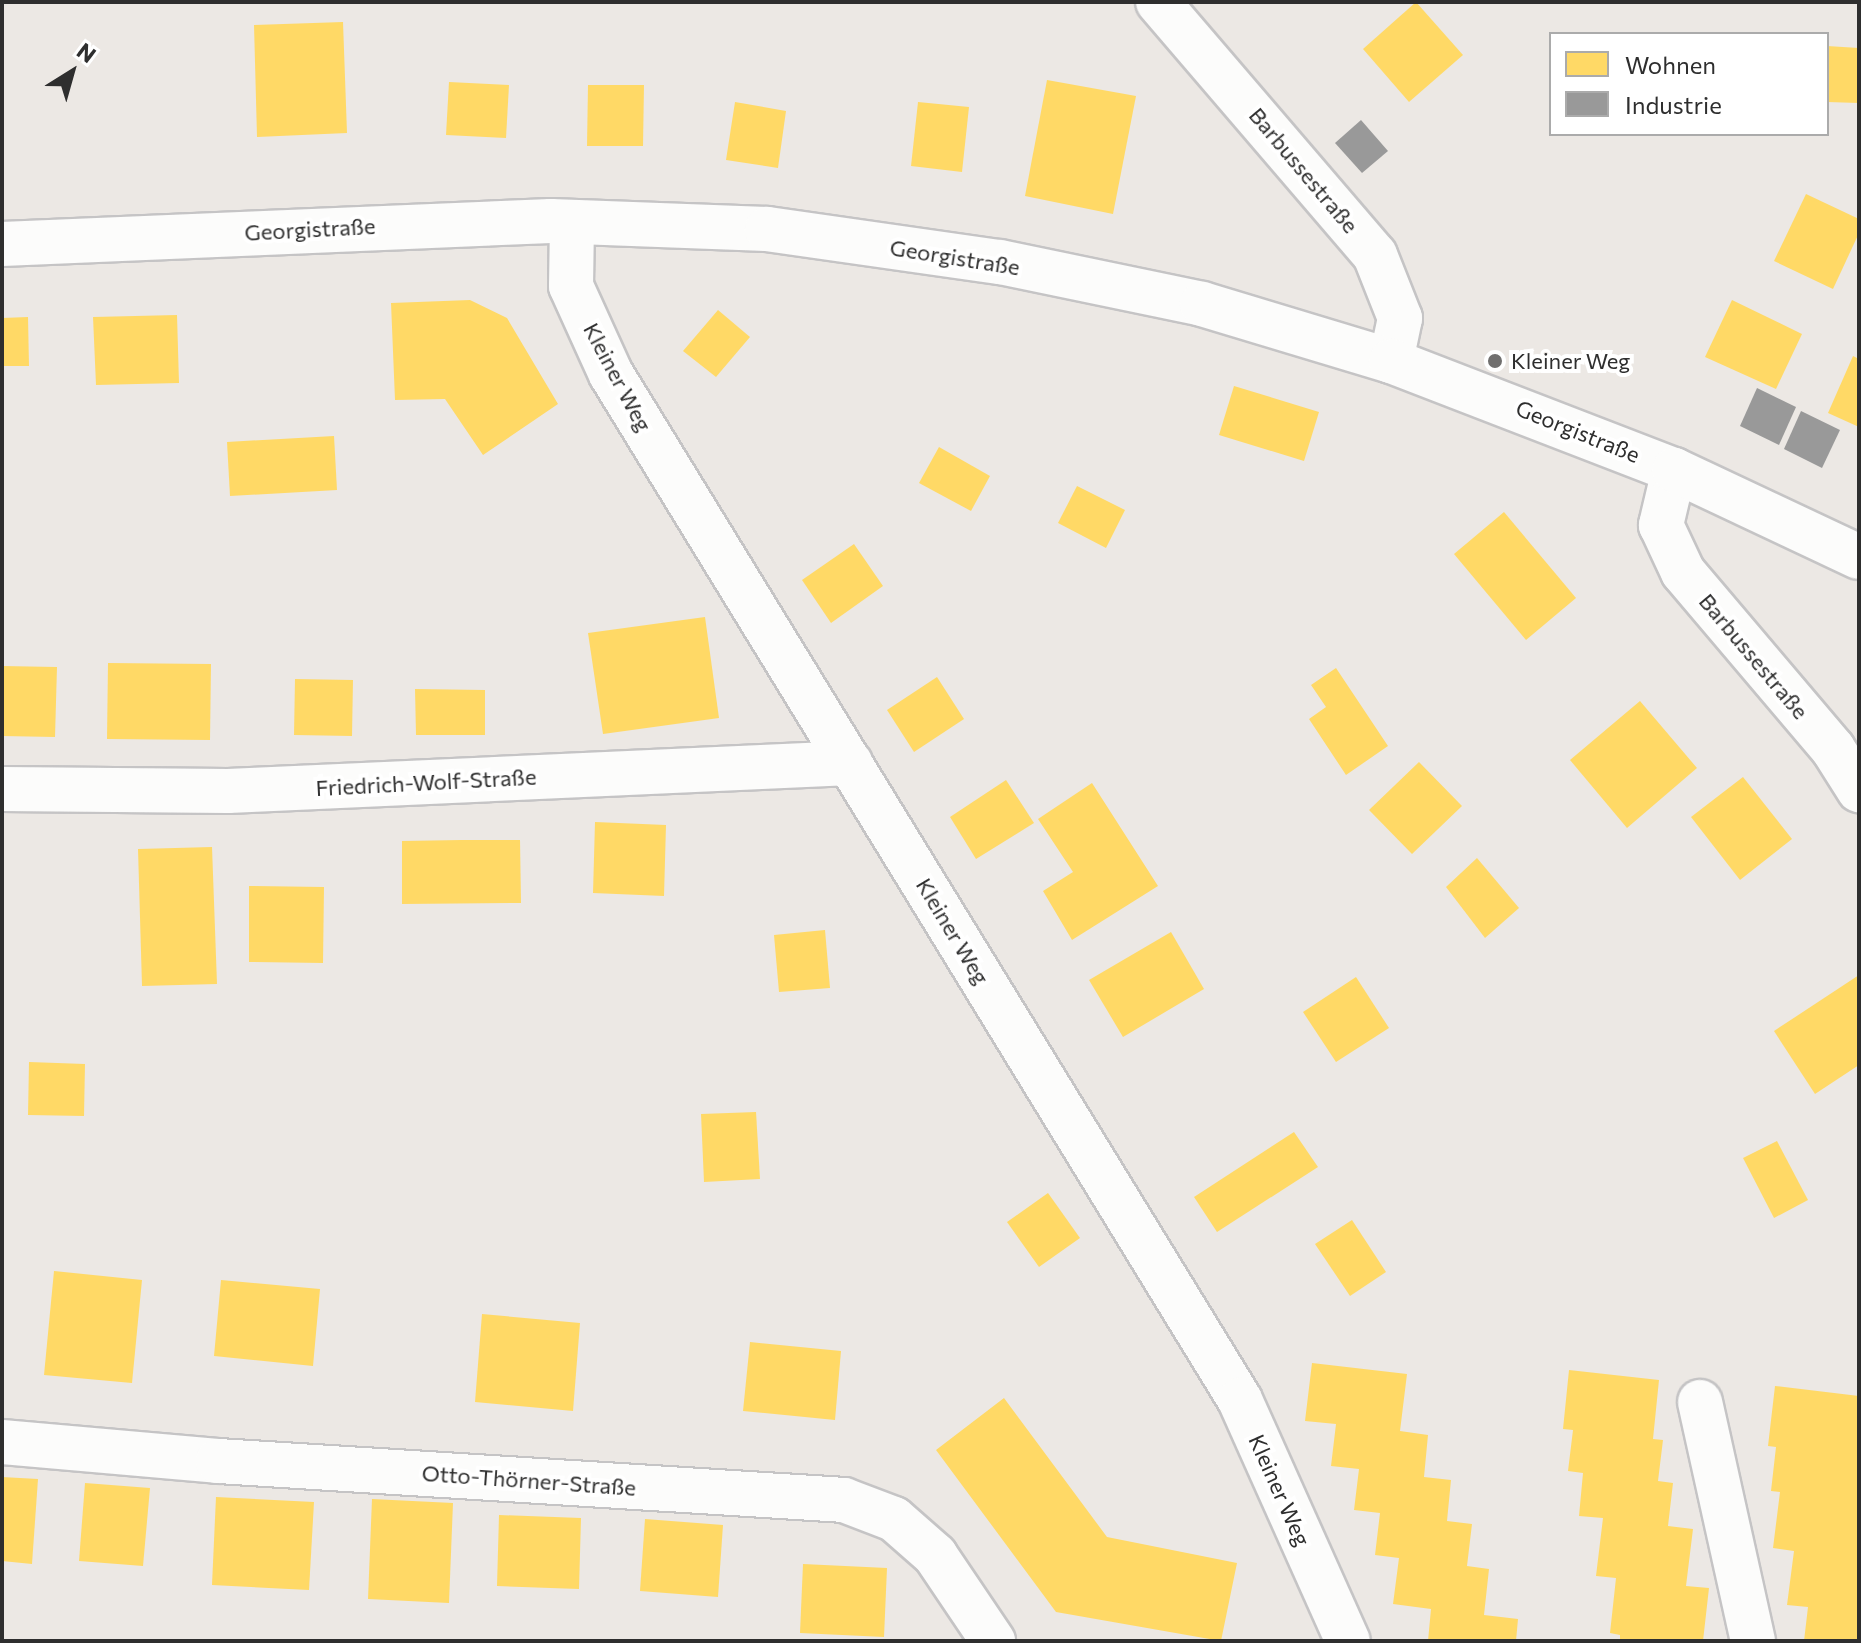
<!DOCTYPE html>
<html>
<head>
<meta charset="utf-8">
<style>
	body { margin:0 }
	#map { position:relative; width:1861px; height:1643px; overflow:hidden; background:#ece8e4; font-family:Commissioner,sans-serif }
	div>[style] { position:absolute }
	.homes>* { inset:0; background:#ffd966 }
	.industry>* { inset:0; background:#999 }
	.roads { filter:drop-shadow(2px 0 #c5c4c5) drop-shadow(-2px 0 #c5c4c5) drop-shadow(0 2px #c5c4c5) drop-shadow(0 -2px #c5c4c5) }
	.minor>* { height:44px; margin:-22px; padding:0 22px; transform-origin:22px; border-radius:22px; background:#fcfcfb }
	.tertiary>* { height:44px; margin:-22px; padding:0 22px; transform-origin:22px; border-radius:22px; background:#fcfcfb }
	.dots>* { width:22px; height:22px; translate:-50% -50%; box-sizing:border-box; border:4px solid #fff; border-radius:50% }
	span { translate:-50% -50%; white-space:nowrap; text-align:center; line-height:1.15; -webkit-text-stroke:8px #fff; paint-order:stroke }
	.street-label { font-size:22px; color:#2e2e2e }
	.poi-label { font-size:22px; color:#2e2e2e }
	.left { translate:0 -50%; text-align:left }
	.frame { position:absolute; inset:0; border:4px solid #2e2e2e; pointer-events:none }
	.legend { position:absolute; left:1549px; top:32px; width:280px; height:104px; box-sizing:border-box; background:#fff; border:2px solid #ababab; margin:0; padding:10px 14px; list-style:none; font-size:24px; color:#2e2e2e }
	.legend li { display:flex; align-items:center; gap:16px; height:40px }
	.legend b { width:40px; border:2px solid #ababab }
	.north { position:absolute; left:32px; top:32px; width:80px; height:80px; -webkit-text-stroke:6px #fff; paint-order:stroke; rotate:37deg; font-size:22px; font-weight:700; line-height:32px; text-align:center; color:#2e2e2e }
	.north::after { content:''; display:block; margin:auto; width:28px; height:36px; background:#2e2e2e; clip-path:polygon(50% 0,100% 100%,50% 72%,0 100%) }
</style>
</head>
<body>
<div id="map">
	<div class="homes">
		<div style="clip-path:polygon(1416px 2px,1463px 55px,1409px 102px,1363px 49px)"></div>
		<div style="clip-path:polygon(343px 22px,347px 133px,257px 137px,254px 25px)"></div>
		<div style="clip-path:polygon(1827px 46px,1859px 48px,1859px 103px,1827px 102px)"></div>
		<div style="clip-path:polygon(1047px 80px,1136px 96px,1113px 214px,1025px 196px)"></div>
		<div style="clip-path:polygon(449px 82px,509px 85px,506px 138px,446px 135px)"></div>
		<div style="clip-path:polygon(588px 85px,644px 85px,643px 146px,587px 146px)"></div>
		<div style="clip-path:polygon(735px 102px,786px 111px,778px 168px,726px 160px)"></div>
		<div style="clip-path:polygon(918px 102px,969px 107px,962px 172px,911px 166px)"></div>
		<div style="clip-path:polygon(1806px 194px,1859px 219px,1859px 233px,1833px 289px,1774px 261px)"></div>
		<div style="clip-path:polygon(470px 300px,507px 318px,558px 404px,483px 455px,445px 399px,395px 400px,391px 303px)"></div>
		<div style="clip-path:polygon(1732px 300px,1802px 334px,1776px 389px,1705px 357px)"></div>
		<div style="clip-path:polygon(718px 310px,750px 337px,716px 377px,683px 351px)"></div>
		<div style="clip-path:polygon(177px 315px,179px 383px,96px 385px,93px 317px)"></div>
		<div style="clip-path:polygon(28px 317px,29px 366px,2px 366px,2px 318px)"></div>
		<div style="clip-path:polygon(1853px 356px,1859px 359px,1859px 427px,1828px 413px)"></div>
		<div style="clip-path:polygon(1234px 386px,1319px 412px,1304px 461px,1219px 435px)"></div>
		<div style="clip-path:polygon(334px 436px,337px 490px,230px 496px,227px 442px)"></div>
		<div style="clip-path:polygon(939px 447px,990px 476px,971px 511px,919px 483px)"></div>
		<div style="clip-path:polygon(1077px 486px,1125px 510px,1106px 548px,1058px 523px)"></div>
		<div style="clip-path:polygon(1504px 512px,1576px 598px,1526px 640px,1454px 554px)"></div>
		<div style="clip-path:polygon(854px 544px,883px 586px,831px 623px,802px 580px)"></div>
		<div style="clip-path:polygon(705px 617px,719px 718px,603px 734px,588px 633px)"></div>
		<div style="clip-path:polygon(108px 663px,211px 664px,210px 740px,107px 739px)"></div>
		<div style="clip-path:polygon(2px 666px,57px 667px,55px 737px,2px 736px)"></div>
		<div style="clip-path:polygon(1336px 668px,1388px 746px,1346px 775px,1309px 719px,1326px 707px,1311px 685px)"></div>
		<div style="clip-path:polygon(937px 677px,964px 719px,914px 752px,887px 710px)"></div>
		<div style="clip-path:polygon(295px 679px,353px 680px,352px 736px,294px 735px)"></div>
		<div style="clip-path:polygon(415px 689px,485px 690px,485px 735px,416px 735px)"></div>
		<div style="clip-path:polygon(1640px 701px,1697px 768px,1627px 828px,1570px 760px)"></div>
		<div style="clip-path:polygon(1419px 762px,1462px 806px,1412px 854px,1369px 810px)"></div>
		<div style="clip-path:polygon(1743px 777px,1792px 839px,1740px 880px,1691px 817px)"></div>
		<div style="clip-path:polygon(1006px 780px,1034px 823px,976px 859px,950px 817px)"></div>
		<div style="clip-path:polygon(1092px 783px,1158px 886px,1072px 940px,1043px 891px,1073px 872px,1038px 819px)"></div>
		<div style="clip-path:polygon(595px 822px,666px 825px,664px 896px,593px 893px)"></div>
		<div style="clip-path:polygon(461px 840px,520px 840px,521px 903px,402px 904px,402px 841px)"></div>
		<div style="clip-path:polygon(212px 847px,217px 984px,142px 986px,138px 849px)"></div>
		<div style="clip-path:polygon(1477px 858px,1519px 908px,1485px 938px,1446px 887px)"></div>
		<div style="clip-path:polygon(249px 886px,324px 887px,323px 963px,249px 962px)"></div>
		<div style="clip-path:polygon(825px 930px,830px 988px,779px 992px,774px 935px)"></div>
		<div style="clip-path:polygon(1171px 932px,1204px 989px,1123px 1037px,1089px 980px)"></div>
		<div style="clip-path:polygon(1859px 975px,1859px 1065px,1815px 1094px,1774px 1031px)"></div>
		<div style="clip-path:polygon(1356px 977px,1389px 1028px,1336px 1062px,1303px 1012px)"></div>
		<div style="clip-path:polygon(29px 1062px,85px 1064px,84px 1116px,28px 1115px)"></div>
		<div style="clip-path:polygon(756px 1112px,760px 1179px,704px 1182px,701px 1114px)"></div>
		<div style="clip-path:polygon(1294px 1132px,1318px 1167px,1217px 1232px,1194px 1197px)"></div>
		<div style="clip-path:polygon(1777px 1141px,1808px 1200px,1774px 1218px,1743px 1158px)"></div>
		<div style="clip-path:polygon(1048px 1193px,1080px 1238px,1039px 1267px,1007px 1222px)"></div>
		<div style="clip-path:polygon(1352px 1220px,1386px 1272px,1350px 1296px,1315px 1244px)"></div>
		<div style="clip-path:polygon(54px 1271px,142px 1280px,132px 1383px,44px 1375px)"></div>
		<div style="clip-path:polygon(221px 1280px,320px 1289px,313px 1366px,214px 1356px)"></div>
		<div style="clip-path:polygon(482px 1314px,580px 1323px,573px 1411px,475px 1402px)"></div>
		<div style="clip-path:polygon(750px 1342px,841px 1351px,835px 1420px,743px 1411px)"></div>
		<div style="clip-path:polygon(1312px 1363px,1407px 1374px,1400px 1431px,1428px 1435px,1424px 1477px,1451px 1480px,1447px 1521px,1472px 1524px,1467px 1566px,1489px 1569px,1484px 1615px,1518px 1619px,1516px 1641px,1428px 1641px,1431px 1609px,1393px 1604px,1399px 1558px,1375px 1555px,1380px 1513px,1354px 1510px,1359px 1469px,1331px 1466px,1336px 1424px,1305px 1421px)"></div>
		<div style="clip-path:polygon(1569px 1370px,1659px 1380px,1653px 1439px,1663px 1440px,1658px 1481px,1673px 1483px,1668px 1526px,1693px 1529px,1686px 1586px,1709px 1588px,1703px 1641px,1620px 1641px,1620px 1635px,1610px 1633px,1616px 1578px,1596px 1576px,1603px 1518px,1579px 1516px,1583px 1473px,1568px 1471px,1573px 1430px,1563px 1429px)"></div>
		<div style="clip-path:polygon(1775px 1386px,1859px 1396px,1859px 1641px,1804px 1641px,1808px 1607px,1787px 1605px,1794px 1551px,1773px 1548px,1780px 1492px,1771px 1491px,1776px 1447px,1768px 1446px)"></div>
		<div style="clip-path:polygon(1004px 1398px,1107px 1537px,1237px 1563px,1221px 1641px,1056px 1612px,936px 1450px)"></div>
		<div style="clip-path:polygon(2px 1477px,38px 1479px,32px 1564px,2px 1561px)"></div>
		<div style="clip-path:polygon(85px 1483px,150px 1488px,143px 1566px,79px 1561px)"></div>
		<div style="clip-path:polygon(216px 1497px,314px 1502px,309px 1590px,212px 1585px)"></div>
		<div style="clip-path:polygon(372px 1499px,453px 1503px,449px 1603px,368px 1599px)"></div>
		<div style="clip-path:polygon(499px 1515px,581px 1518px,579px 1589px,497px 1586px)"></div>
		<div style="clip-path:polygon(645px 1519px,723px 1525px,718px 1597px,640px 1591px)"></div>
		<div style="clip-path:polygon(803px 1564px,887px 1568px,884px 1637px,800px 1633px)"></div>
	</div>
	<div class="industry">
		<div style="clip-path:polygon(1361px 120px,1388px 151px,1362px 173px,1335px 143px)"></div>
		<div style="clip-path:polygon(1757px 388px,1796px 407px,1779px 445px,1740px 426px)"></div>
		<div style="clip-path:polygon(1801px 411px,1840px 430px,1822px 468px,1784px 449px)"></div>
	</div>
	<div class="roads">
		<div class="minor">
			<div style="left:1158px;top:2px;width:333px;rotate:49.4deg"></div>
			<div style="left:1375px;top:255px;width:68px;rotate:68.4deg"></div>
			<div style="left:1400px;top:318px;width:44px;rotate:101.8deg"></div>
			<div style="left:572px;top:223px;width:63px;rotate:90.9deg"></div>
			<div style="left:571px;top:286px;width:97px;rotate:65.6deg"></div>
			<div style="left:611px;top:374px;width:1203px;rotate:58.49deg"></div>
			<div style="left:1240px;top:1400px;width:264px;rotate:65.9deg"></div>
			<div style="left:1674px;top:470px;width:57px;rotate:103.3deg"></div>
			<div style="left:1661px;top:525px;width:52px;rotate:64.9deg"></div>
			<div style="left:1683px;top:572px;width:232px;rotate:49.7deg"></div>
			<div style="left:1833px;top:749px;width:49px;rotate:57.6deg"></div>
			<div style="left:2px;top:789px;width:226px;rotate:0.5deg"></div>
			<div style="left:228px;top:791px;width:623px;rotate:-2.58deg"></div>
			<div style="left:1700px;top:1402px;width:245px;rotate:77.5deg"></div>
			<div style="left:2px;top:1442px;width:217px;rotate:5deg"></div>
			<div style="left:218px;top:1461px;width:627px;rotate:3.56deg"></div>
			<div style="left:844px;top:1500px;width:53px;rotate:20.8deg"></div>
			<div style="left:894px;top:1519px;width:55px;rotate:41.3deg"></div>
			<div style="left:935px;top:1555px;width:104px;rotate:56deg"></div>
		</div>
		<div class="tertiary">
			<div style="left:2px;top:244px;width:549px;rotate:-2.4deg"></div>
			<div style="left:551px;top:221px;width:216px;rotate:2.1deg"></div>
			<div style="left:767px;top:229px;width:235px;rotate:8.1deg"></div>
			<div style="left:1000px;top:262px;width:206px;rotate:11.7deg"></div>
			<div style="left:1202px;top:304px;width:197px;rotate:16.8deg"></div>
			<div style="left:1391px;top:361px;width:303px;rotate:21.1deg"></div>
			<div style="left:1674px;top:470px;width:204px;rotate:25.2deg"></div>
		</div>
	</div>
	<div class="dots">
		<div style="left:1495px;top:361px;background:#706f6e"></div>
	</div>
	<div class="street-label">
		<span style="left:1304px;top:170px;rotate:50deg">Barbussestraße</span>
		<span style="left:310px;top:229px;rotate:-3deg">Georgistraße</span>
		<span style="left:955px;top:257px;rotate:9deg">Georgistraße</span>
		<span style="left:618px;top:377px;rotate:62deg">Kleiner Weg</span>
		<span style="left:1578px;top:431px;rotate:22deg">Georgistraße</span>
		<span style="left:1754px;top:656px;rotate:50deg">Barbussestraße</span>
		<span style="left:426px;top:782px;rotate:-3deg">Friedrich-Wolf-Straße</span>
		<span style="left:953px;top:931px;rotate:59deg">Kleiner Weg</span>
		<span style="left:529px;top:1480px;rotate:4deg">Otto-Thörner-Straße</span>
		<span style="left:1280px;top:1490px;rotate:66deg">Kleiner Weg</span>
	</div>
	<div class="poi-label">
		<span class="left" style="left:1511px;top:361px">Kleiner Weg</span>
	</div>
	<div class="frame"></div>
	<ul class="legend">
	<li><b style="height:22px;background:#ffd966"></b>Wohnen</li>
	<li><b style="height:22px;background:#999"></b>Industrie</li>
	</ul>
	<div class="north">N</div>
</div>
</body>
</html>
